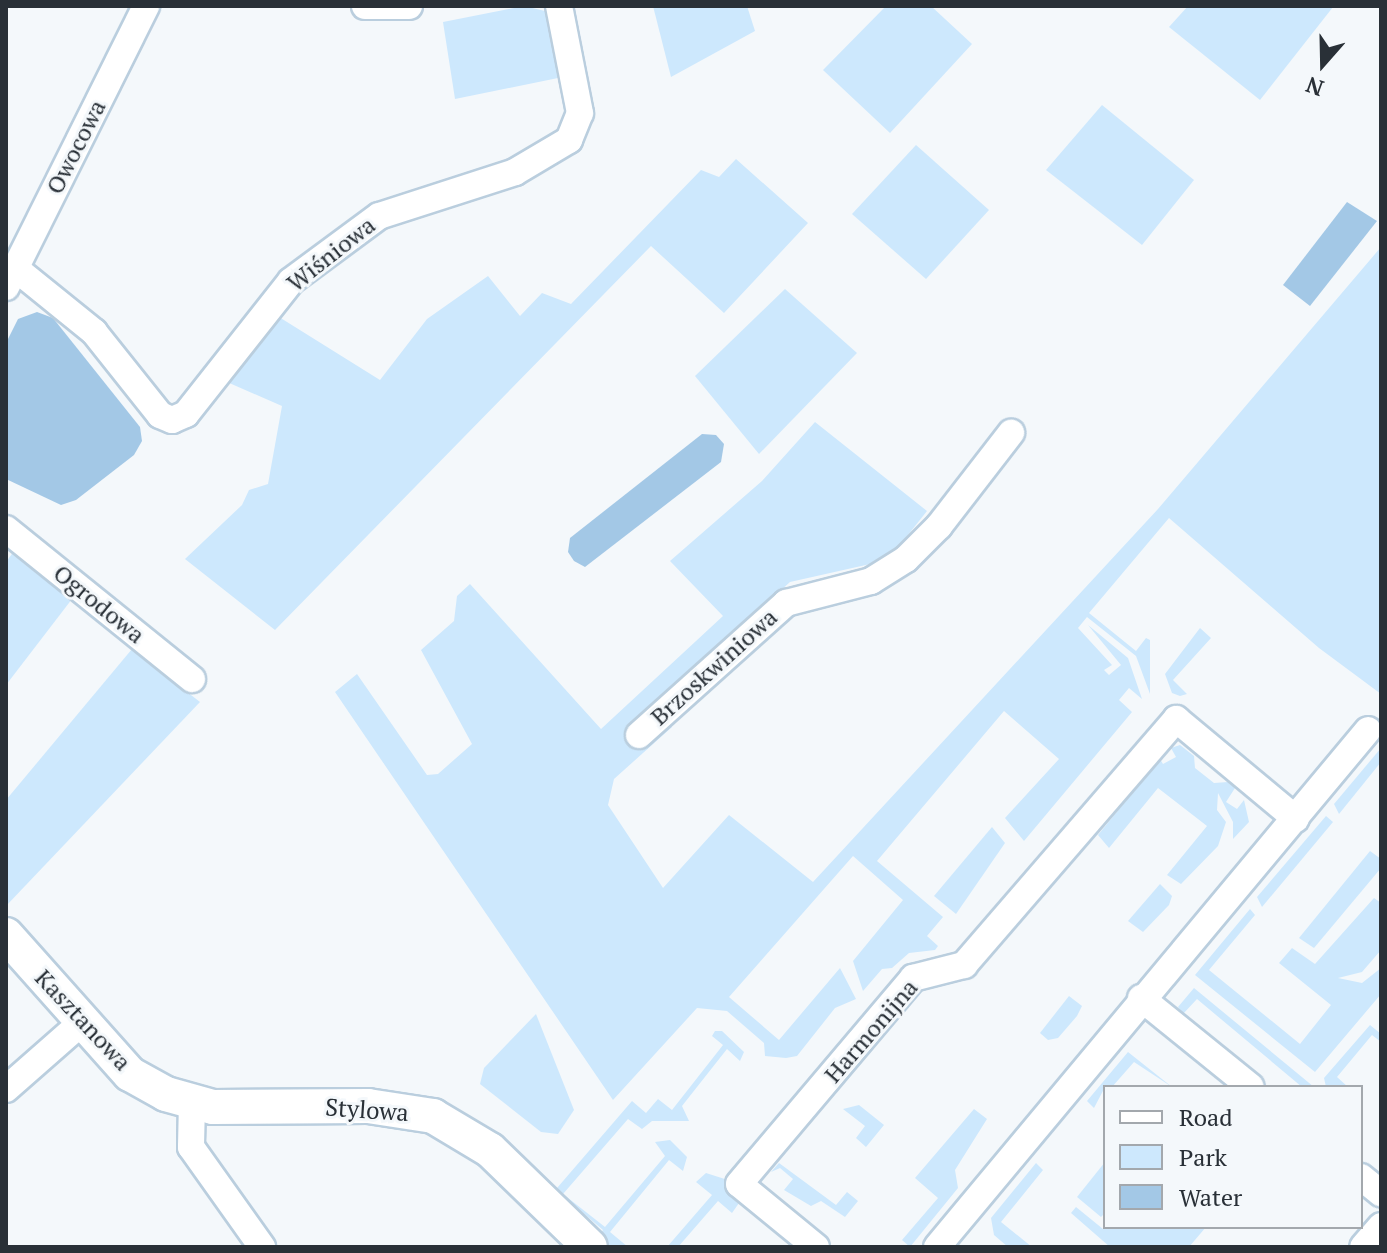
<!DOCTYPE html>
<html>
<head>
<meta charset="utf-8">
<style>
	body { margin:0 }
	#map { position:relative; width:1387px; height:1253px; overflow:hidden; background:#f4f8fb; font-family:"PT Serif",serif }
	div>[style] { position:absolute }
	.green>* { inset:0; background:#cde8fd }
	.water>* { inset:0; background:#a3c8e6 }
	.roads { filter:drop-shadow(2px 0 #bacede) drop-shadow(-2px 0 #bacede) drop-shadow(0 2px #bacede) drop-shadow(0 -2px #bacede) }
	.minor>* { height:26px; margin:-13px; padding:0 13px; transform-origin:13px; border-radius:13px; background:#fff }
	.tertiary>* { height:34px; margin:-17px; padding:0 17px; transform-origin:17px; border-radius:17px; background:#fff }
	span { translate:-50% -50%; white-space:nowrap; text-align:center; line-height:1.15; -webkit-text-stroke:6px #f4f8fb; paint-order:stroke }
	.street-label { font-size:24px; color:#293037 }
	.frame { position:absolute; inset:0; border:8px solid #293037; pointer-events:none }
	.legend { position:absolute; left:1103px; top:1085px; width:260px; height:144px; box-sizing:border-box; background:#f4f8fb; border:2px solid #a3a8ad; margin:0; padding:10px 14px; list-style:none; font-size:24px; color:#293037 }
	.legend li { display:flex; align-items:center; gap:16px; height:40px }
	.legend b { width:40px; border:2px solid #a3a8ad }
	.north { position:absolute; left:1283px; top:24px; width:80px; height:80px; -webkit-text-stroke:6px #f4f8fb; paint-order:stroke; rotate:200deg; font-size:22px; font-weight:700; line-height:32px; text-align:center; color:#293037 }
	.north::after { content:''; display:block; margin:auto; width:28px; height:36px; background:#293037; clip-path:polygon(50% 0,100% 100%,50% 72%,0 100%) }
</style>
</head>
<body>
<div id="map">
	<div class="green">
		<div style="clip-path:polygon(524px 6px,545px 11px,558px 78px,455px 99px,443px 22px)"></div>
		<div style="clip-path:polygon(653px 6px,747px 6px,755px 31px,671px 77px)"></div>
		<div style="clip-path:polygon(886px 6px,931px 6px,972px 44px,890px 133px,823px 70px)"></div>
		<div style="clip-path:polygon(1188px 6px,1333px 6px,1333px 7px,1260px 100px,1169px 27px)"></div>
		<div style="clip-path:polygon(1102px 105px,1194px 180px,1142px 245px,1046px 170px)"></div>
		<div style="clip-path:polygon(916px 145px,989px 210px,926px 279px,852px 214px)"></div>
		<div style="clip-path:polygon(736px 159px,808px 223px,724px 313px,651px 246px,275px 630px,185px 559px,242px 505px,249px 490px,268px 484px,282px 406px,227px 382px,279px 317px,380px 380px,427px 319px,488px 276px,520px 316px,542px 293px,571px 304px,701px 170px,719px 177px)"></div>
		<div style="clip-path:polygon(1381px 247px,1381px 694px,1319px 648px,1169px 518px,1089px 613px,1136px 651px,1146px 638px,1150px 640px,1150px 694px,1136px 656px,1087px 617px,1078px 628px,1112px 665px,1104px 670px,1109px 675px,1121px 665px,1088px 625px,1128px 658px,1142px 699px,1129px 688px,1119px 700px,1132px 712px,1024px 841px,1005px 818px,1059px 759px,1004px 711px,877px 861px,943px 917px,927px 936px,938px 946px,935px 950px,909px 953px,892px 968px,882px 969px,863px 991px,853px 961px,903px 900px,853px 856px,729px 997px,779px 1040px,840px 968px,856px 999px,835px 1008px,797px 1056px,786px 1058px,765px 1056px,764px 1043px,727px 1011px,697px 1008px,613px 1100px,335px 692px,357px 674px,427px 775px,438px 774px,472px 744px,421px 650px,454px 621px,457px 596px,470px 584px,601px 729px,723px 616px,670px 561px,762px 481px,815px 422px,927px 511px,888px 560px,790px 582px,654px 705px,672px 727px,614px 779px,608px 805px,663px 888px,729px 815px,813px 882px,1158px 509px)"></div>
		<div style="clip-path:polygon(785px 289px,857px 353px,759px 454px,695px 376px)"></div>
		<div style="clip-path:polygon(14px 551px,72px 599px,6px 685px,6px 562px)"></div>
		<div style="clip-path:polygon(1200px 628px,1211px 638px,1173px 680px,1187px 694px,1180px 696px,1172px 693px,1165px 674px)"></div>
		<div style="clip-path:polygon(132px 649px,200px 702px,6px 906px,6px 800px)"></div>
		<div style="clip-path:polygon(1180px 745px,1194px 756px,1195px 768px,1214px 783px,1228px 782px,1235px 788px,1226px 802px,1237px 809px,1244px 800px,1249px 822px,1233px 839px,1233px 822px,1218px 793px,1217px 810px,1226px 822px,1218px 846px,1181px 884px,1167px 875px,1207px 826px,1158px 788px,1109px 848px,1098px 835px,1160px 759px,1163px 764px,1176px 757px,1171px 748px)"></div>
		<div style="clip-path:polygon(1381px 748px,1381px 762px,1339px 814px,1334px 804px)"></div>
		<div style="clip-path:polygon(1326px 816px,1333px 822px,1262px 907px,1257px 897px)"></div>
		<div style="clip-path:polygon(992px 827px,1005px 843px,956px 914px,934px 896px)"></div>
		<div style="clip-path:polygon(1370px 851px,1381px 859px,1381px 868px,1314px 948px,1299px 938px)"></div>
		<div style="clip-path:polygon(1160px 884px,1172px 896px,1169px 905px,1143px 932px,1128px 921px)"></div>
		<div style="clip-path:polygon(1374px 898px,1381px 903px,1381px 950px,1362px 972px,1338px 978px,1362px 983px,1381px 968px,1381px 994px,1315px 1072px,1195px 975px,1250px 909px,1255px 915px,1209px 970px,1300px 1044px,1331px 1005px,1279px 963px,1292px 948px,1315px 964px)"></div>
		<div style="clip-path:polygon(1194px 988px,1314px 1087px,1302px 1087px,1197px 999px,1183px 1014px,1178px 1007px)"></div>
		<div style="clip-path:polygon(1069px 996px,1082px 1006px,1077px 1016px,1058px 1038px,1048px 1040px,1040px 1033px)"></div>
		<div style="clip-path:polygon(536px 1014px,574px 1110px,558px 1134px,541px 1132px,480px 1084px,484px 1068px)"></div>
		<div style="clip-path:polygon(1370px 1025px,1381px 1034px,1381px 1042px,1372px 1035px,1337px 1077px,1348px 1087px,1326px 1087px,1324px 1078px)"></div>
		<div style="clip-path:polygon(715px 1031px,722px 1031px,744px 1052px,740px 1061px,727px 1049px,682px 1106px,689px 1121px,652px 1121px,642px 1129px,628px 1119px,563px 1194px,605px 1227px,665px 1156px,655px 1142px,670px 1140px,687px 1157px,683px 1171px,669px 1160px,610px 1232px,628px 1247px,608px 1247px,597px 1238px,603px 1230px,562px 1195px,556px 1201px,551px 1195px,632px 1101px,646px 1113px,658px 1099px,672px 1110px,723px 1045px,712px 1036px)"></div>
		<div style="clip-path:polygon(1128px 1052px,1172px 1087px,1134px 1062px,1112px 1087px,1105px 1087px,1094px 1108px,1087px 1101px)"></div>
		<div style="clip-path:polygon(859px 1105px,884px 1125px,866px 1147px,856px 1138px,865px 1126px,843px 1109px)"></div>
		<div style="clip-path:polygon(974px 1109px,987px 1119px,955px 1170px,958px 1188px,910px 1247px,902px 1240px,938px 1198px,915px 1178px)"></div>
		<div style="clip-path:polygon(1105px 1162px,1105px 1213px,1101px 1217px,1077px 1197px)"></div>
		<div style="clip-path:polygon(779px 1163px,836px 1205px,847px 1192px,858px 1201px,845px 1217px,821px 1201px,811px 1206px,784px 1190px,793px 1179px,780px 1168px,771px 1172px)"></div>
		<div style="clip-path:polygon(1036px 1163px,1043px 1170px,1001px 1222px,1032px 1247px,1008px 1247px,994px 1235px,991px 1218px)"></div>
		<div style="clip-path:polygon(706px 1173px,731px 1181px,741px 1194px,739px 1203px,732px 1213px,718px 1201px,678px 1247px,667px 1247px,712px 1195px,696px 1182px)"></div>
		<div style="clip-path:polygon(1076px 1207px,1103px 1229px,1206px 1227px,1189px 1247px,1110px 1247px,1071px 1213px)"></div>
	</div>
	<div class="water">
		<div style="clip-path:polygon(1347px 202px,1377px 221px,1310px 306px,1283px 285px)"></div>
		<div style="clip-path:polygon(37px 312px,53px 318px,140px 427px,142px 441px,134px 455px,76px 500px,61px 505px,6px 479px,6px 343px,18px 319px)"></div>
		<div style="clip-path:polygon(702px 434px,716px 435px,724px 444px,721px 462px,585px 567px,574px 561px,568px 552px,570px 538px)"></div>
	</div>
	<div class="roads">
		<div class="minor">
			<div style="left:365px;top:6px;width:44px"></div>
			<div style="left:15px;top:268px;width:102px;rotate:39deg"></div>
			<div style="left:94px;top:332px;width:106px;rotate:51.5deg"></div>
			<div style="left:160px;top:415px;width:13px;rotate:23deg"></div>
			<div style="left:172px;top:420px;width:15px;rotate:-23deg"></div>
			<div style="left:186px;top:414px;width:169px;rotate:-51.7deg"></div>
			<div style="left:291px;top:281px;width:109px;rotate:-36.5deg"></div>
			<div style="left:379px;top:216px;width:143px;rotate:-17.9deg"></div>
			<div style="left:515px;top:172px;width:63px;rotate:-30.7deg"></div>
			<div style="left:569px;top:140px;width:29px;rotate:-68deg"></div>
			<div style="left:580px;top:113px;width:109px;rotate:-101.1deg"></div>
			<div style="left:6px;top:287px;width:314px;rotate:-63.5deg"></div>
			<div style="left:6px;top:529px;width:239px;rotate:38.9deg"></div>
			<div style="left:639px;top:735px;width:198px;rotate:-41.9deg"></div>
			<div style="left:786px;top:603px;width:88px;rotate:-14.5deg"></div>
			<div style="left:871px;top:581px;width:41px;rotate:-32.2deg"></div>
			<div style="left:906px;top:559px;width:47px;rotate:-45deg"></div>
			<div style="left:939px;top:526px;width:118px;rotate:-52.3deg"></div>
			<div style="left:1141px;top:998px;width:141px;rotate:39deg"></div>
			<div style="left:6px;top:1089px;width:100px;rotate:-41.3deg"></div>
			<div style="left:192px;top:1102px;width:45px;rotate:91.3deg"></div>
			<div style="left:191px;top:1147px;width:123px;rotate:54.6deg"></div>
			<div style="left:1361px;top:1177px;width:26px;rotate:39deg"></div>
			<div style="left:816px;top:1247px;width:99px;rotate:-140.7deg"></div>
			<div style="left:739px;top:1184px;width:270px;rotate:-49.8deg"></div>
			<div style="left:913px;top:978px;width:53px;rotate:-14.3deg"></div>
			<div style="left:964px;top:965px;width:325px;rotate:-49.2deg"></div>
			<div style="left:1176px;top:719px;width:156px;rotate:39.8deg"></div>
			<div style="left:937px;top:1247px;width:673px;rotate:-50.18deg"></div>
			<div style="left:1363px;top:1247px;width:28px;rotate:-49deg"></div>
		</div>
		<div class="tertiary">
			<div style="left:6px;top:935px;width:186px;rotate:48.3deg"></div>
			<div style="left:130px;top:1074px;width:41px;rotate:29.1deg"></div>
			<div style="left:166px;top:1094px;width:49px;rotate:15.5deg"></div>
			<div style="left:213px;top:1107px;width:155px;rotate:-0.4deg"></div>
			<div style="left:368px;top:1106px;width:66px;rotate:8.7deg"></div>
			<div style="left:433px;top:1116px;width:66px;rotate:30.8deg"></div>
			<div style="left:490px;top:1150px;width:139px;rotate:44.1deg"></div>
		</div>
	</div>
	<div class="street-label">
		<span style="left:76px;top:147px;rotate:-63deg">Owocowa</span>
		<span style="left:331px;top:254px;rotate:-38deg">Wiśniowa</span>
		<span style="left:99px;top:604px;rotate:39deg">Ogrodowa</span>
		<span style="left:714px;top:667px;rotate:-42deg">Brzoskwiniowa</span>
		<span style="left:83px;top:1020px;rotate:47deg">Kasztanowa</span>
		<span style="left:871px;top:1031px;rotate:-49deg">Harmonijna</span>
		<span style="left:367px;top:1110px;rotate:4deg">Stylowa</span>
	</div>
	<div class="frame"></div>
	<ul class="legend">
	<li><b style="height:10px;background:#fff"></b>Road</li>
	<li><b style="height:22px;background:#cde8fd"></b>Park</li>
	<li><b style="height:22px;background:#a3c8e6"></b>Water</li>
	</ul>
	<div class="north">N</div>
</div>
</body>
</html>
